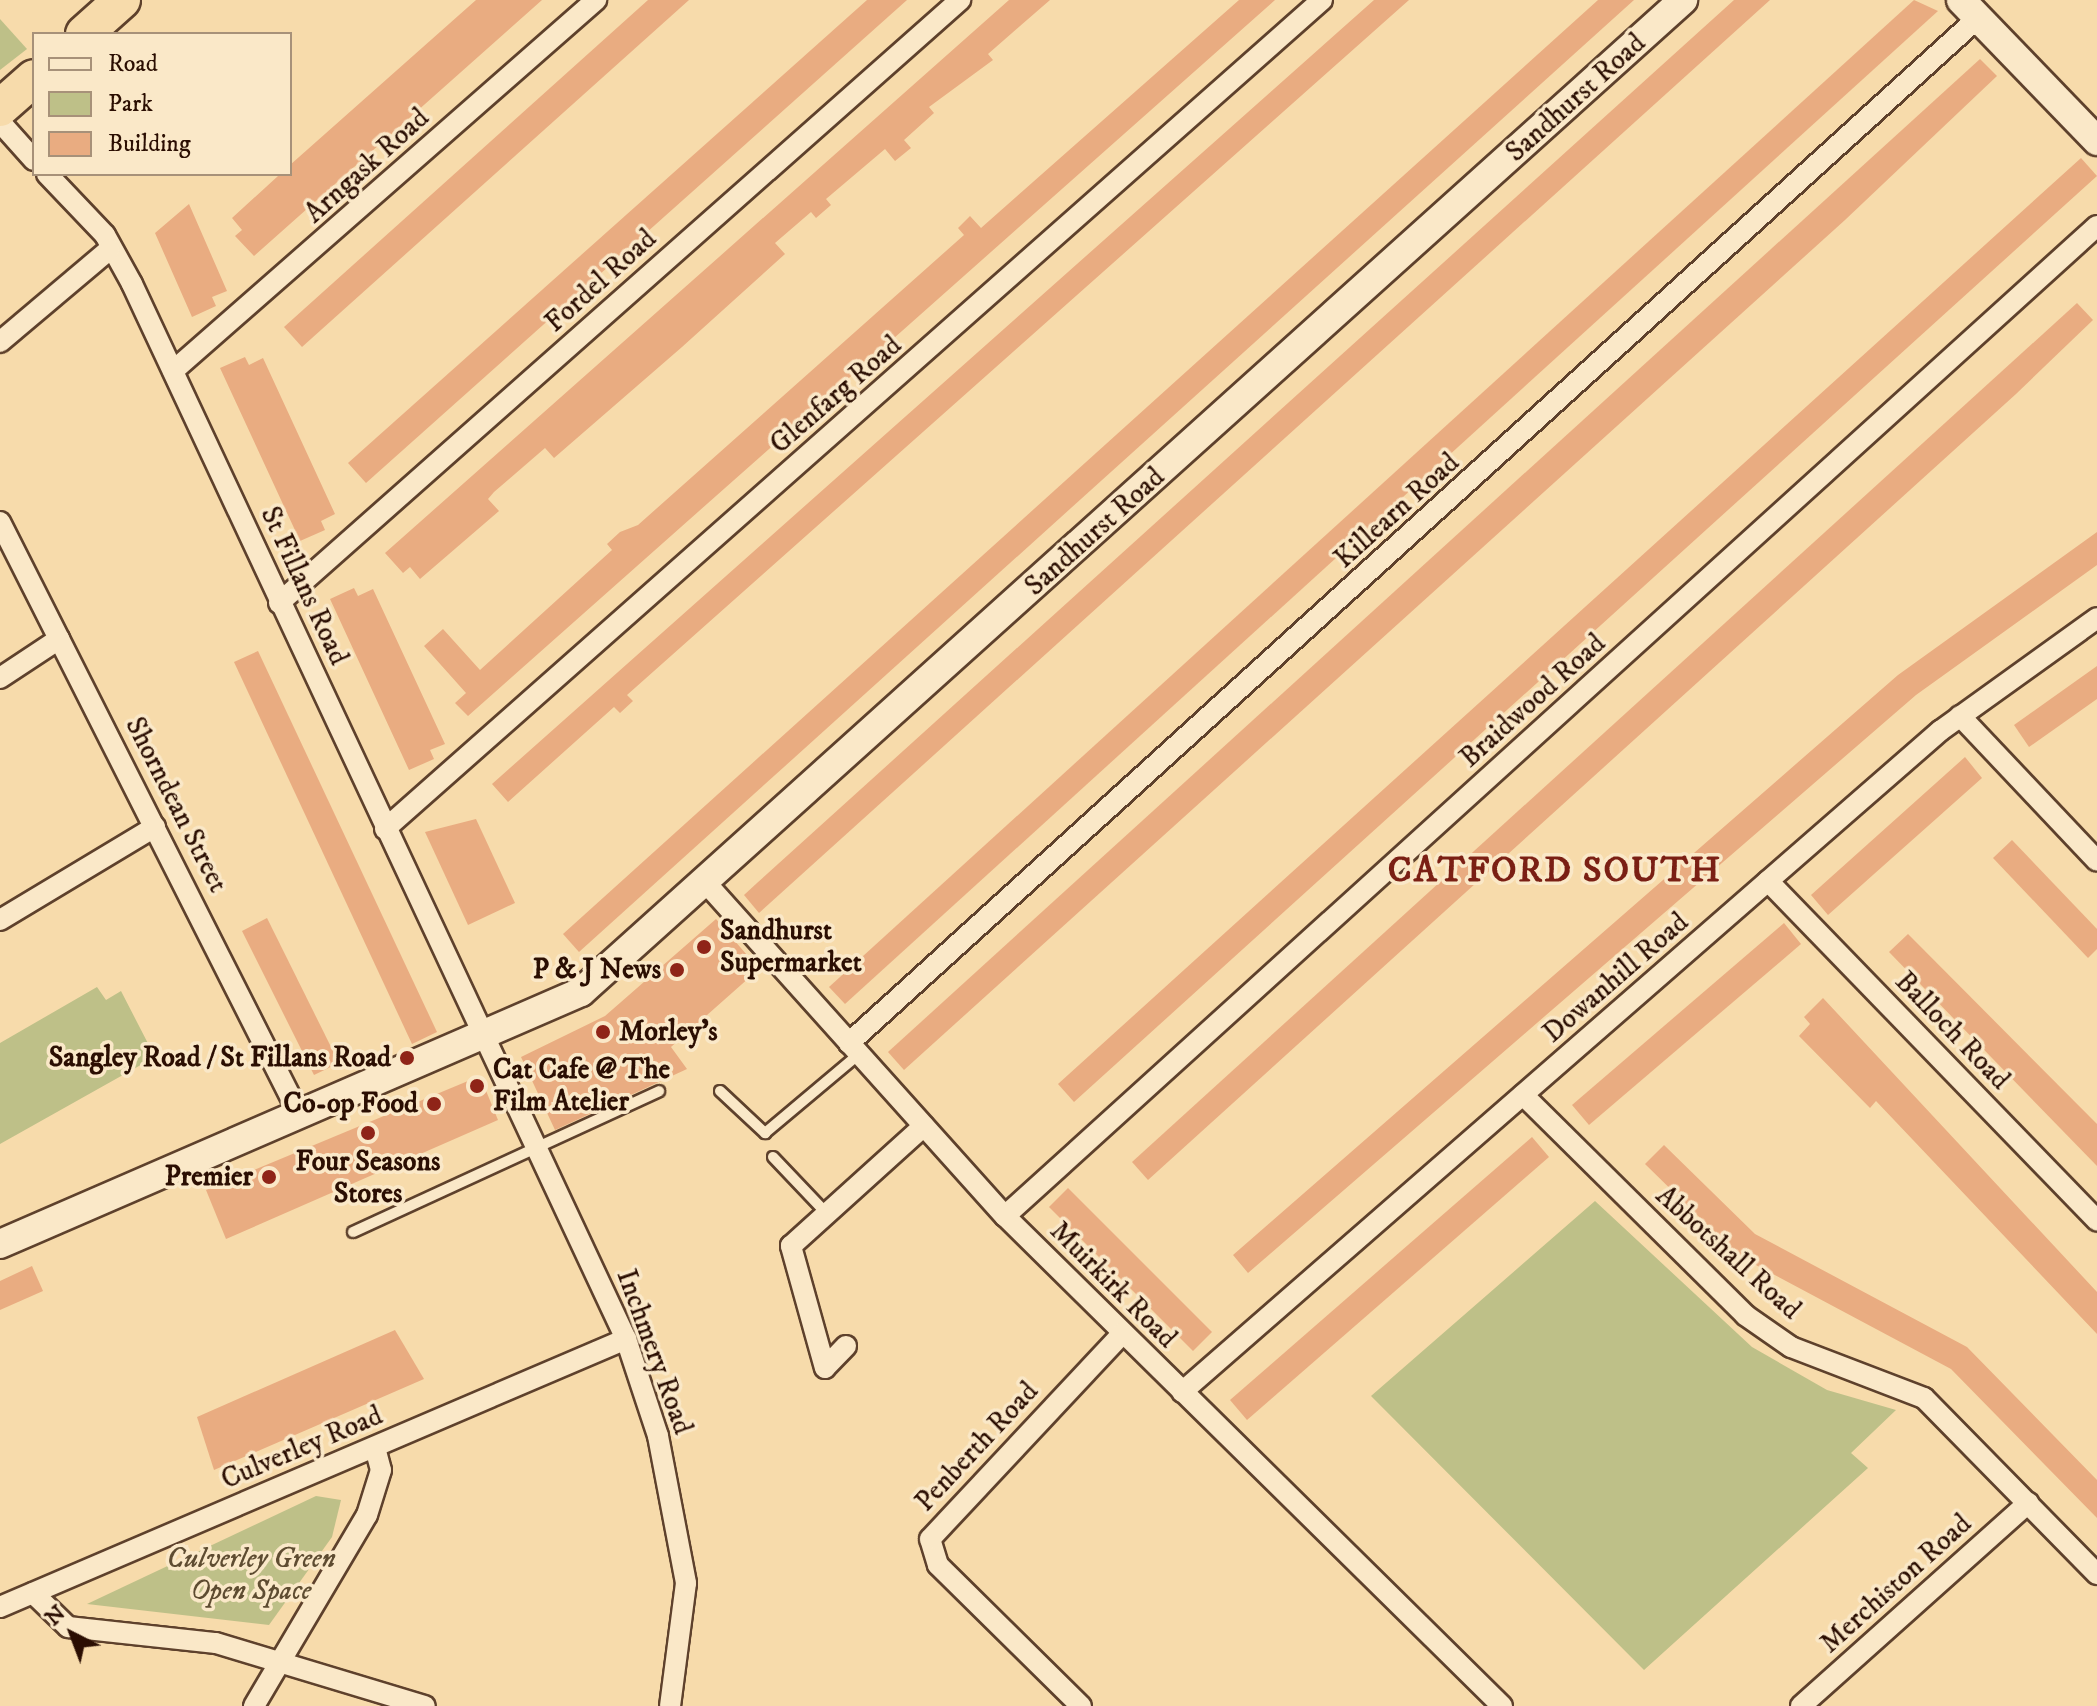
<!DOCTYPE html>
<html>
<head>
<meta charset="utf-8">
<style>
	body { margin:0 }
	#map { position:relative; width:2097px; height:1706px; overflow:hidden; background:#f7dbab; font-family:"IM FELL DW Pica",serif }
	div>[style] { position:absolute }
	.green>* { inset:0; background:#bec088 }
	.building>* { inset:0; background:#e9ac81 }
	.roads { filter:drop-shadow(2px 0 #5e412c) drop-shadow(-2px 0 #5e412c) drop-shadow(0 2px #5e412c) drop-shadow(0 -2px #5e412c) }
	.lane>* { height:10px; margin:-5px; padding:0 5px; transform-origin:5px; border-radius:5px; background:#fae8c8 }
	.street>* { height:20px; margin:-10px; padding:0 10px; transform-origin:10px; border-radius:10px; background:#fae8c8 }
	.secondary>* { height:28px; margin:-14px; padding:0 14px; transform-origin:14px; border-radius:14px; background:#fae8c8 }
	.highway>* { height:36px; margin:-18px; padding:0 18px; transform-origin:18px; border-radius:18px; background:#f7dbab }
	.dots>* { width:22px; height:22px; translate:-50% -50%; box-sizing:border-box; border:4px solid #fae8c8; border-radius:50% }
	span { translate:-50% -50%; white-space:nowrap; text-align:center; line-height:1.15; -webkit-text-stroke:7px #fae8c8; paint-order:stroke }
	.street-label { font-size:28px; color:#2b0e02 }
	.poi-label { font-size:28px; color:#2b0e02; font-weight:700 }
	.left { translate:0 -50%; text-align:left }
	.right { translate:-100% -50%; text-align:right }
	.park-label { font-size:28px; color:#5e4c31; font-style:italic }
	.district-label { font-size:36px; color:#7a1f14; font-weight:700; letter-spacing:2px }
	.legend { position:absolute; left:32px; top:32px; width:260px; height:144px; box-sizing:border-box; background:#fae8c8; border:2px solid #a79179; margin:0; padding:10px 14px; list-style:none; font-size:24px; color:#2b0e02 }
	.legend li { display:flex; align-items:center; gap:16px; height:40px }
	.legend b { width:40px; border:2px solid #a79179 }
	.north { position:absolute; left:32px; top:1594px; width:80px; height:80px; -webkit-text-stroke:6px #fae8c8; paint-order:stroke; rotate:318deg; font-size:22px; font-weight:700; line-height:32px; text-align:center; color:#2b0e02 }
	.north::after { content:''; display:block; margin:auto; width:28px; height:36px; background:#2b0e02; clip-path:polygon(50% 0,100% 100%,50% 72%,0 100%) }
</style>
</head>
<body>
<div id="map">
	<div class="green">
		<div style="clip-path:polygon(0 19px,27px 49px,0 70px)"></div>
		<div style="clip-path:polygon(97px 987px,106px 1000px,121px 991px,155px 1057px,0 1144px,0 1043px)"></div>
		<div style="clip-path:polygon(1595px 1201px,1752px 1347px,1827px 1390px,1896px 1410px,1851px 1453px,1868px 1468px,1644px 1670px,1371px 1396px)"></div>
		<div style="clip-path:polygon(316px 1496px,341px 1500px,332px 1537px,269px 1625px,87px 1604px)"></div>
	</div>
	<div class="building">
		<div style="clip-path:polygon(476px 0,542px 0,254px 256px,235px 236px,242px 230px,232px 218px,278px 176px,290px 174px,290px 165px)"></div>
		<div style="clip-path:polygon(648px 0,689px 0,302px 347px,284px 327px)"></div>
		<div style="clip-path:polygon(867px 0,907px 0,366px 483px,348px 463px)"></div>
		<div style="clip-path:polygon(1009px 0,1050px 0,988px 54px,993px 60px,929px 107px,934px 113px,904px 140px,911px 148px,895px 161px,885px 149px,826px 199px,831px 205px,816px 218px,811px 212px,775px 243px,785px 254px,682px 347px,554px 458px,545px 448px,494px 492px,488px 499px,499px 511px,420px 579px,410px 567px,403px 573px,385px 553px)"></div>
		<div style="clip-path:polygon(1239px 0,1275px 0,468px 716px,455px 703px,466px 693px,424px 646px,443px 629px,480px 670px,612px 550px,607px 544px,620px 532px,638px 525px,964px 235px,958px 228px,970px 216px,981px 228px)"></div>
		<div style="clip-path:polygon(1374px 0,1409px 0,627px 695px,633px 701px,620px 713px,614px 707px,508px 802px,492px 784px)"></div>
		<div style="clip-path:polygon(1598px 0,1634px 0,579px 952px,563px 934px)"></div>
		<div style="clip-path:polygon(1734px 0,1770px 0,759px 913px,744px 895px,757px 883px)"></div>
		<div style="clip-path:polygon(1914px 0,1938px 11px,845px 1004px,829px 987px)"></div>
		<div style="clip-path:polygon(1980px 59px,1997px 76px,1845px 220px,904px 1070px,888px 1052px)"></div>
		<div style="clip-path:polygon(2081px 158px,2097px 176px,1074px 1102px,1058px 1084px)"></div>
		<div style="clip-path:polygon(189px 204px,227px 291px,212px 297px,216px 306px,192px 317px,155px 233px)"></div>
		<div style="clip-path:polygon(2077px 303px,2093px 320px,2016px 394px,1148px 1180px,1132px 1162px)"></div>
		<div style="clip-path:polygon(245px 357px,249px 365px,263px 358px,335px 514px,321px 521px,325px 530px,300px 541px,220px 368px)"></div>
		<div style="clip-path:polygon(2097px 532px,2097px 565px,1916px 695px,1248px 1273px,1233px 1255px,1898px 675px)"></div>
		<div style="clip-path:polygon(354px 588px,358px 596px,373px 589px,445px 744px,430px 750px,434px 759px,409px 770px,330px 599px)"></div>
		<div style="clip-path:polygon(258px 651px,437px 1032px,412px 1044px,234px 662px)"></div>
		<div style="clip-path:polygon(2097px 666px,2097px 699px,2029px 747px,2014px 725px)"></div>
		<div style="clip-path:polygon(1965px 757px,1982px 778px,1828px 915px,1811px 895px)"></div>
		<div style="clip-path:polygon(476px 819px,515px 903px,468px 925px,425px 832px)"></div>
		<div style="clip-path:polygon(2012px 840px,2097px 929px,2097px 949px,2088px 958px,1993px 858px)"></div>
		<div style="clip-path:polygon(267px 918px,339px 1063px,314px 1075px,242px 931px)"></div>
		<div style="clip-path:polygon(716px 919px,759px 969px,671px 1047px,687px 1069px,555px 1130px,521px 1057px,605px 1016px)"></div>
		<div style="clip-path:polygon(1784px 923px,1801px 944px,1589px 1125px,1572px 1105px)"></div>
		<div style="clip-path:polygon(1908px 934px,2097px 1124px,2097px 1166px,1889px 952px)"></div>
		<div style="clip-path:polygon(1823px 998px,2097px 1292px,2097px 1334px,1876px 1101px,1870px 1108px,1799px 1036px,1810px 1024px,1804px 1017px)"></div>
		<div style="clip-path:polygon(480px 1076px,498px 1120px,226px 1239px,206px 1190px)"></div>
		<div style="clip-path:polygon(1532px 1137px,1549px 1157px,1247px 1420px,1230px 1400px)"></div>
		<div style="clip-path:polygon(1664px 1145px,1755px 1234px,1967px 1347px,2097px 1480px,2097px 1518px,1951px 1369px,1739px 1256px,1645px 1164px)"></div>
		<div style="clip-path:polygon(1068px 1188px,1212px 1332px,1193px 1351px,1049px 1207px)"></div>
		<div style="clip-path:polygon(32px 1266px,43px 1291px,0 1310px,0 1281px)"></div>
		<div style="clip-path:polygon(395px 1330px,424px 1379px,214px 1470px,197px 1417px)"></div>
	</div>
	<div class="roads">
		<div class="lane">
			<div style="left:720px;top:1091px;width:62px;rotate:43deg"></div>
			<div style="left:765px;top:1133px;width:123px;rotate:-40deg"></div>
			<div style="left:773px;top:1157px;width:79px;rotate:46.5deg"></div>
			<div style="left:353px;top:1232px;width:337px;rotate:-24.7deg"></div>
		</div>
		<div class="street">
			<div style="left:0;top:122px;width:51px;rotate:48.2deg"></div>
			<div style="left:47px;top:174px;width:84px;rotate:46.4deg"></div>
			<div style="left:105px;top:235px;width:56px;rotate:61.1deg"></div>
			<div style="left:132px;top:284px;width:1165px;rotate:64.91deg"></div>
			<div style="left:626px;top:1339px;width:102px;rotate:71.7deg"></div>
			<div style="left:658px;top:1436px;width:150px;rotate:79.2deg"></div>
			<div style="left:686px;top:1583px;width:124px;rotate:97.4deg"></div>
			<div style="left:0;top:342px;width:143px;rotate:-40.2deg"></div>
			<div style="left:173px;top:371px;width:563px;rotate:-41.25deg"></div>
			<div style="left:0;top:522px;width:663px;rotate:63.2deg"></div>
			<div style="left:279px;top:603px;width:910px;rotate:-41.52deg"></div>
			<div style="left:0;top:678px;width:71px;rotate:-33.5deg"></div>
			<div style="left:1960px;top:716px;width:199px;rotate:46.6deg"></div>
			<div style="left:385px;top:829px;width:1251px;rotate:-41.5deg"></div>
			<div style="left:1768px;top:881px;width:473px;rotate:45.9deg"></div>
			<div style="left:706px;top:883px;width:448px;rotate:48.1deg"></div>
			<div style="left:1005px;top:1216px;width:698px;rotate:44.59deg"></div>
			<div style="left:0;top:920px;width:181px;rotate:-31deg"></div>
			<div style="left:849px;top:1043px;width:1525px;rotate:-42.24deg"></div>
			<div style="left:1523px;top:1095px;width:313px;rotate:44.7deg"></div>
			<div style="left:1745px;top:1315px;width:56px;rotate:34.8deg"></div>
			<div style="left:1791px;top:1347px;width:142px;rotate:21deg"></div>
			<div style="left:1924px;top:1398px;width:247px;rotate:45.5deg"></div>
			<div style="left:1005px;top:1216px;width:1474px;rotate:-42.2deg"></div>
			<div style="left:846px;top:1346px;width:30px;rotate:134deg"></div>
			<div style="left:825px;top:1368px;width:127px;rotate:-105.6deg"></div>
			<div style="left:791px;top:1246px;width:179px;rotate:-42.1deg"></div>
			<div style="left:1182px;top:1392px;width:1006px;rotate:-41.09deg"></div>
			<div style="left:1940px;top:731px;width:193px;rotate:-35.7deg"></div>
			<div style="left:33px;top:1593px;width:49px;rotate:44.2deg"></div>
			<div style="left:68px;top:1627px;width:149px;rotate:6.2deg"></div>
			<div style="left:216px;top:1643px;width:218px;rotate:16.8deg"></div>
			<div style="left:0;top:1607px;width:681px;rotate:-23.18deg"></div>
			<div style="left:254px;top:1706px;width:222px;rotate:-59.4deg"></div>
			<div style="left:367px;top:1515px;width:47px;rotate:-72.7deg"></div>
			<div style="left:381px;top:1470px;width:24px;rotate:-105deg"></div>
			<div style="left:1081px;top:1706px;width:201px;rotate:-135.4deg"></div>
			<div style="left:938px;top:1565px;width:27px;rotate:-107deg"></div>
			<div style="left:930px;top:1539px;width:282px;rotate:-46.9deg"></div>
			<div style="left:1801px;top:1706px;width:305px;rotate:-41.8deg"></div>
		</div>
		<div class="secondary">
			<div style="left:1961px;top:0;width:196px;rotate:46deg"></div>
			<div style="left:0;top:1244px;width:633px;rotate:-23.45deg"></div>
			<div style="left:581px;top:992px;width:1483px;rotate:-41.99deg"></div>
		</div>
		<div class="highway">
			<div style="left:84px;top:34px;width:51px;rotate:-41.8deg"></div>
			<div style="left:0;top:108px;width:45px;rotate:-41.4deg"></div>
		</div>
	</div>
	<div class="dots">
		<div style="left:704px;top:947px;background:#8f2418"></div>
		<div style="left:677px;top:970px;background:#8f2418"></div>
		<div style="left:603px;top:1032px;background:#8f2418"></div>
		<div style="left:407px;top:1058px;background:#8f2418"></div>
		<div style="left:477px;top:1086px;background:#8f2418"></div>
		<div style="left:434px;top:1104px;background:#8f2418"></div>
		<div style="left:368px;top:1133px;background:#8f2418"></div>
		<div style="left:269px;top:1177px;background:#8f2418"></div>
	</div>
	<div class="street-label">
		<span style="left:1576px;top:98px;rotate:-42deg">Sandhurst Road</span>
		<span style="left:367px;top:166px;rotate:-42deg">Arngask Road</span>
		<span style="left:601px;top:281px;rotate:-42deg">Fordel Road</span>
		<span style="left:836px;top:395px;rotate:-41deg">Glenfarg Road</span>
		<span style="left:1397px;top:511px;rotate:-42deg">Killearn Road</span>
		<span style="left:1095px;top:532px;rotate:-42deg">Sandhurst Road</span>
		<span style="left:304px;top:586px;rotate:65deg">St Fillans Road</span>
		<span style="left:1533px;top:701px;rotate:-42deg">Braidwood Road</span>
		<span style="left:176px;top:805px;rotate:63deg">Shorndean Street</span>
		<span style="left:1616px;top:978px;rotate:-41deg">Dowanhill Road</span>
		<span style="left:1952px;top:1031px;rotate:46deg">Balloch Road</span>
		<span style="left:1728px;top:1253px;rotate:42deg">Abbotshall Road</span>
		<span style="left:1113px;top:1285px;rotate:45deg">Muirkirk Road</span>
		<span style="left:654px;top:1352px;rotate:70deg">Inchmery Road</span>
		<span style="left:977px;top:1447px;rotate:-47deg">Penberth Road</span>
		<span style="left:302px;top:1448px;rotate:-23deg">Culverley Road</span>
		<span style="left:1896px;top:1584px;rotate:-42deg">Merchiston Road</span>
	</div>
	<div class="poi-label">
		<span class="left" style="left:720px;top:947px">Sandhurst<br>Supermarket</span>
		<span class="right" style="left:661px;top:970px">P &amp; J News</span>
		<span class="left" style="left:619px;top:1032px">Morley's</span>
		<span class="right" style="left:391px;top:1058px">Sangley Road / St Fillans Road</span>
		<span class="left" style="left:493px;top:1086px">Cat Cafe @ The<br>Film Atelier</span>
		<span class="right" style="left:418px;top:1104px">Co-op Food</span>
		<span style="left:368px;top:1178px">Four Seasons<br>Stores</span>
		<span class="right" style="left:253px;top:1177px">Premier</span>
	</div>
	<div class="park-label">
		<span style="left:251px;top:1575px">Culverley Green<br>Open Space</span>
	</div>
	<div class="district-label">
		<span style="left:1555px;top:871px">CATFORD SOUTH</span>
	</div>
	<ul class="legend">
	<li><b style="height:10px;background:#fae8c8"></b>Road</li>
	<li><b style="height:22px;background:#bec088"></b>Park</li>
	<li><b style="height:22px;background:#e9ac81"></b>Building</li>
	</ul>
	<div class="north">N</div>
</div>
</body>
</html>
